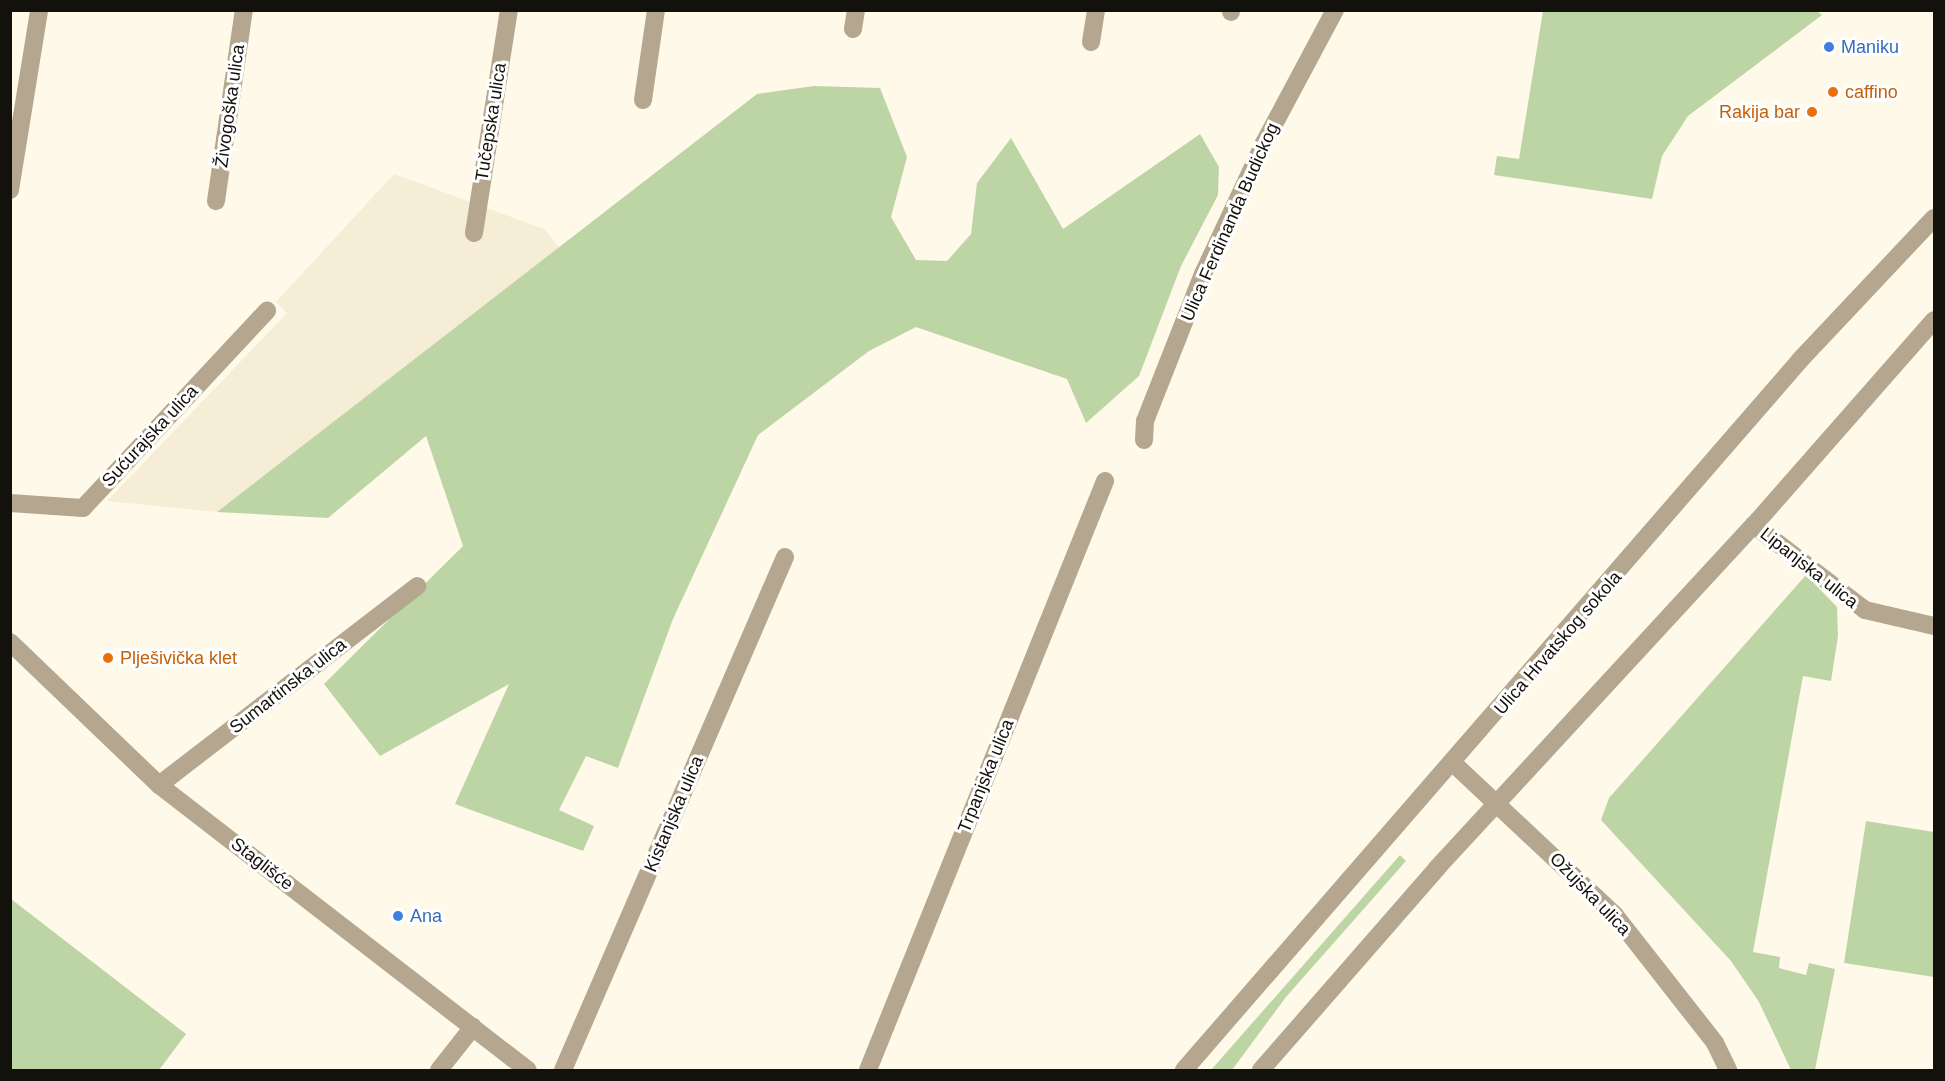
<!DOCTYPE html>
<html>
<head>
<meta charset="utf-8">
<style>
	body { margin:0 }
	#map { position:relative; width:1945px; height:1081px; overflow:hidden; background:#fff9e9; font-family:Helvetica,sans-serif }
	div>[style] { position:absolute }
	.built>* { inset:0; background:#f5edd6 }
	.green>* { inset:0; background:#bdd5a5 }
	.minor>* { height:18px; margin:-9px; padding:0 9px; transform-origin:9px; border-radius:9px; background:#b5a68f }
	.dots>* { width:16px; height:16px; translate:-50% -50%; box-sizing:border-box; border:3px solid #fff; border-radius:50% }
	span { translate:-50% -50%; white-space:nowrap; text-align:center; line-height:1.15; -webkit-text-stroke:6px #fff; paint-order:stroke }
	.shop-label { font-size:18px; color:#366cbe }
	.left { translate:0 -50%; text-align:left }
	.food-label { font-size:18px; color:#c56008 }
	.right { translate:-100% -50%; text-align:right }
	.street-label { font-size:18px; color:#13110c }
	.frame { position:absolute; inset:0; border:12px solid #13110c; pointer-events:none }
</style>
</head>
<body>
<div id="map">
	<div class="built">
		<div style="clip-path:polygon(394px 174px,544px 229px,560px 248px,217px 512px,107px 501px,287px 313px,276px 302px)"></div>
	</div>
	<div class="green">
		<div style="clip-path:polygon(1817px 11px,1822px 15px,1688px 116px,1662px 156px,1652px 199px,1494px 175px,1497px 156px,1519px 159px,1543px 11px)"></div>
		<div style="clip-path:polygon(814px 86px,880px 88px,907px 157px,891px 217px,916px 260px,947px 261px,971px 234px,977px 183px,1011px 138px,1063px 229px,1200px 134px,1219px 167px,1218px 195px,1181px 266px,1139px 376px,1086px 423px,1067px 379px,916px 327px,869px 351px,758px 435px,673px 619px,618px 768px,586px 756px,559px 810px,594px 826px,583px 851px,455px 804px,509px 684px,380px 756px,324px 684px,463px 546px,426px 436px,328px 518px,217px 512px,757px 94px)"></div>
		<div style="clip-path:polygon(1806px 575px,1837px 607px,1838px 636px,1831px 681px,1803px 676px,1753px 952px,1780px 957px,1779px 968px,1806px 975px,1809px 963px,1835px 969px,1815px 1070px,1791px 1070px,1759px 1002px,1731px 961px,1601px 820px,1609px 798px)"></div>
		<div style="clip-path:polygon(1866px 821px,1934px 832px,1934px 977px,1844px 963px)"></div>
		<div style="clip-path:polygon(1400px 855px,1406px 861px,1286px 997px,1232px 1070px,1211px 1070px)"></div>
		<div style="clip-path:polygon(11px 899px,186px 1034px,159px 1070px,11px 1070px)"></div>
	</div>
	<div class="minor">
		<div style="left:1231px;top:12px;width:2px;rotate:-90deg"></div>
		<div style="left:853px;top:29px;width:19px;rotate:-81deg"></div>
		<div style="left:1091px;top:42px;width:32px;rotate:-81deg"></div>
		<div style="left:643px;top:100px;width:91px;rotate:-81.8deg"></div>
		<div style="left:10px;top:190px;width:182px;rotate:-80.8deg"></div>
		<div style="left:216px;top:201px;width:193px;rotate:-81.7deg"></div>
		<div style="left:474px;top:233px;width:226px;rotate:-81.1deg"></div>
		<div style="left:1144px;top:440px;width:19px;rotate:-87deg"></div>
		<div style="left:1145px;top:421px;width:158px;rotate:-68.5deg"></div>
		<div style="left:1203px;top:274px;width:145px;rotate:-65deg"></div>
		<div style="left:1264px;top:143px;width:151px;rotate:-61.9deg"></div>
		<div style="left:10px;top:503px;width:73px;rotate:3.9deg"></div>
		<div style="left:83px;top:508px;width:270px;rotate:-47deg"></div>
		<div style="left:1754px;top:525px;width:140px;rotate:37.4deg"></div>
		<div style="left:1865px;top:610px;width:71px;rotate:13.1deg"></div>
		<div style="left:10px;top:642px;width:207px;rotate:43.8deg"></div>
		<div style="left:159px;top:785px;width:466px;rotate:37.7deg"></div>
		<div style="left:1453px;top:763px;width:221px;rotate:43.2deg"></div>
		<div style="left:1614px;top:914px;width:164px;rotate:51.9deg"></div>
		<div style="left:1715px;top:1043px;width:30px;rotate:64deg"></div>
		<div style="left:159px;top:785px;width:326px;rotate:-37.6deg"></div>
		<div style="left:439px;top:1070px;width:55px;rotate:-51.7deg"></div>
		<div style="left:563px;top:1070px;width:559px;rotate:-66.6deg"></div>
		<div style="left:868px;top:1070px;width:635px;rotate:-68.08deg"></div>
		<div style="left:1184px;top:1070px;width:940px;rotate:-49.05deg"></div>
		<div style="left:1800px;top:360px;width:195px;rotate:-46.7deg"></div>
		<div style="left:1261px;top:1070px;width:268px;rotate:-48.9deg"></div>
		<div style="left:1437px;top:868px;width:467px;rotate:-47.3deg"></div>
		<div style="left:1754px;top:525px;width:273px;rotate:-48.7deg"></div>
	</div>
	<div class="dots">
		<div style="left:1829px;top:47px;background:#3f7fe0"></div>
		<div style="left:1833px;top:92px;background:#e8710a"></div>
		<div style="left:1812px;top:112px;background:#e8710a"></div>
		<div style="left:108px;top:658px;background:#e8710a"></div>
		<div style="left:398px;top:916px;background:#3f7fe0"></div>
	</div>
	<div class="shop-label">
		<span class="left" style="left:1841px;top:47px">Maniku</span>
		<span class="left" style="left:410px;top:916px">Ana</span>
	</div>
	<div class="food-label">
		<span class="left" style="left:1845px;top:92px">caffino</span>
		<span class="right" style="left:1800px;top:112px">Rakija bar</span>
		<span class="left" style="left:120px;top:658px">Plješivička klet</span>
	</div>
	<div class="street-label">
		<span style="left:230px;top:106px;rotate:-82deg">Živogoška ulica</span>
		<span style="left:491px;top:122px;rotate:-81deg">Tučepska ulica</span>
		<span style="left:1230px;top:222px;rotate:-66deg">Ulica Ferdinanda Budickog</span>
		<span style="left:150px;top:436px;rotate:-47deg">Sućurajska ulica</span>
		<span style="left:1809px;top:568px;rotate:38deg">Lipanjska ulica</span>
		<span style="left:1558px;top:643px;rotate:-49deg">Ulica Hrvatskog sokola</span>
		<span style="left:288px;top:686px;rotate:-38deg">Sumartinska ulica</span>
		<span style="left:986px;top:776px;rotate:-68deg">Trpanjska ulica</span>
		<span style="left:674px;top:814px;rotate:-67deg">Kistanjska ulica</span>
		<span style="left:262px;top:864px;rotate:38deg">Staglišće</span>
		<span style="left:1590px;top:894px;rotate:46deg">Ožujska ulica</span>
	</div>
	<div class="frame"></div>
</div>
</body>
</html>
